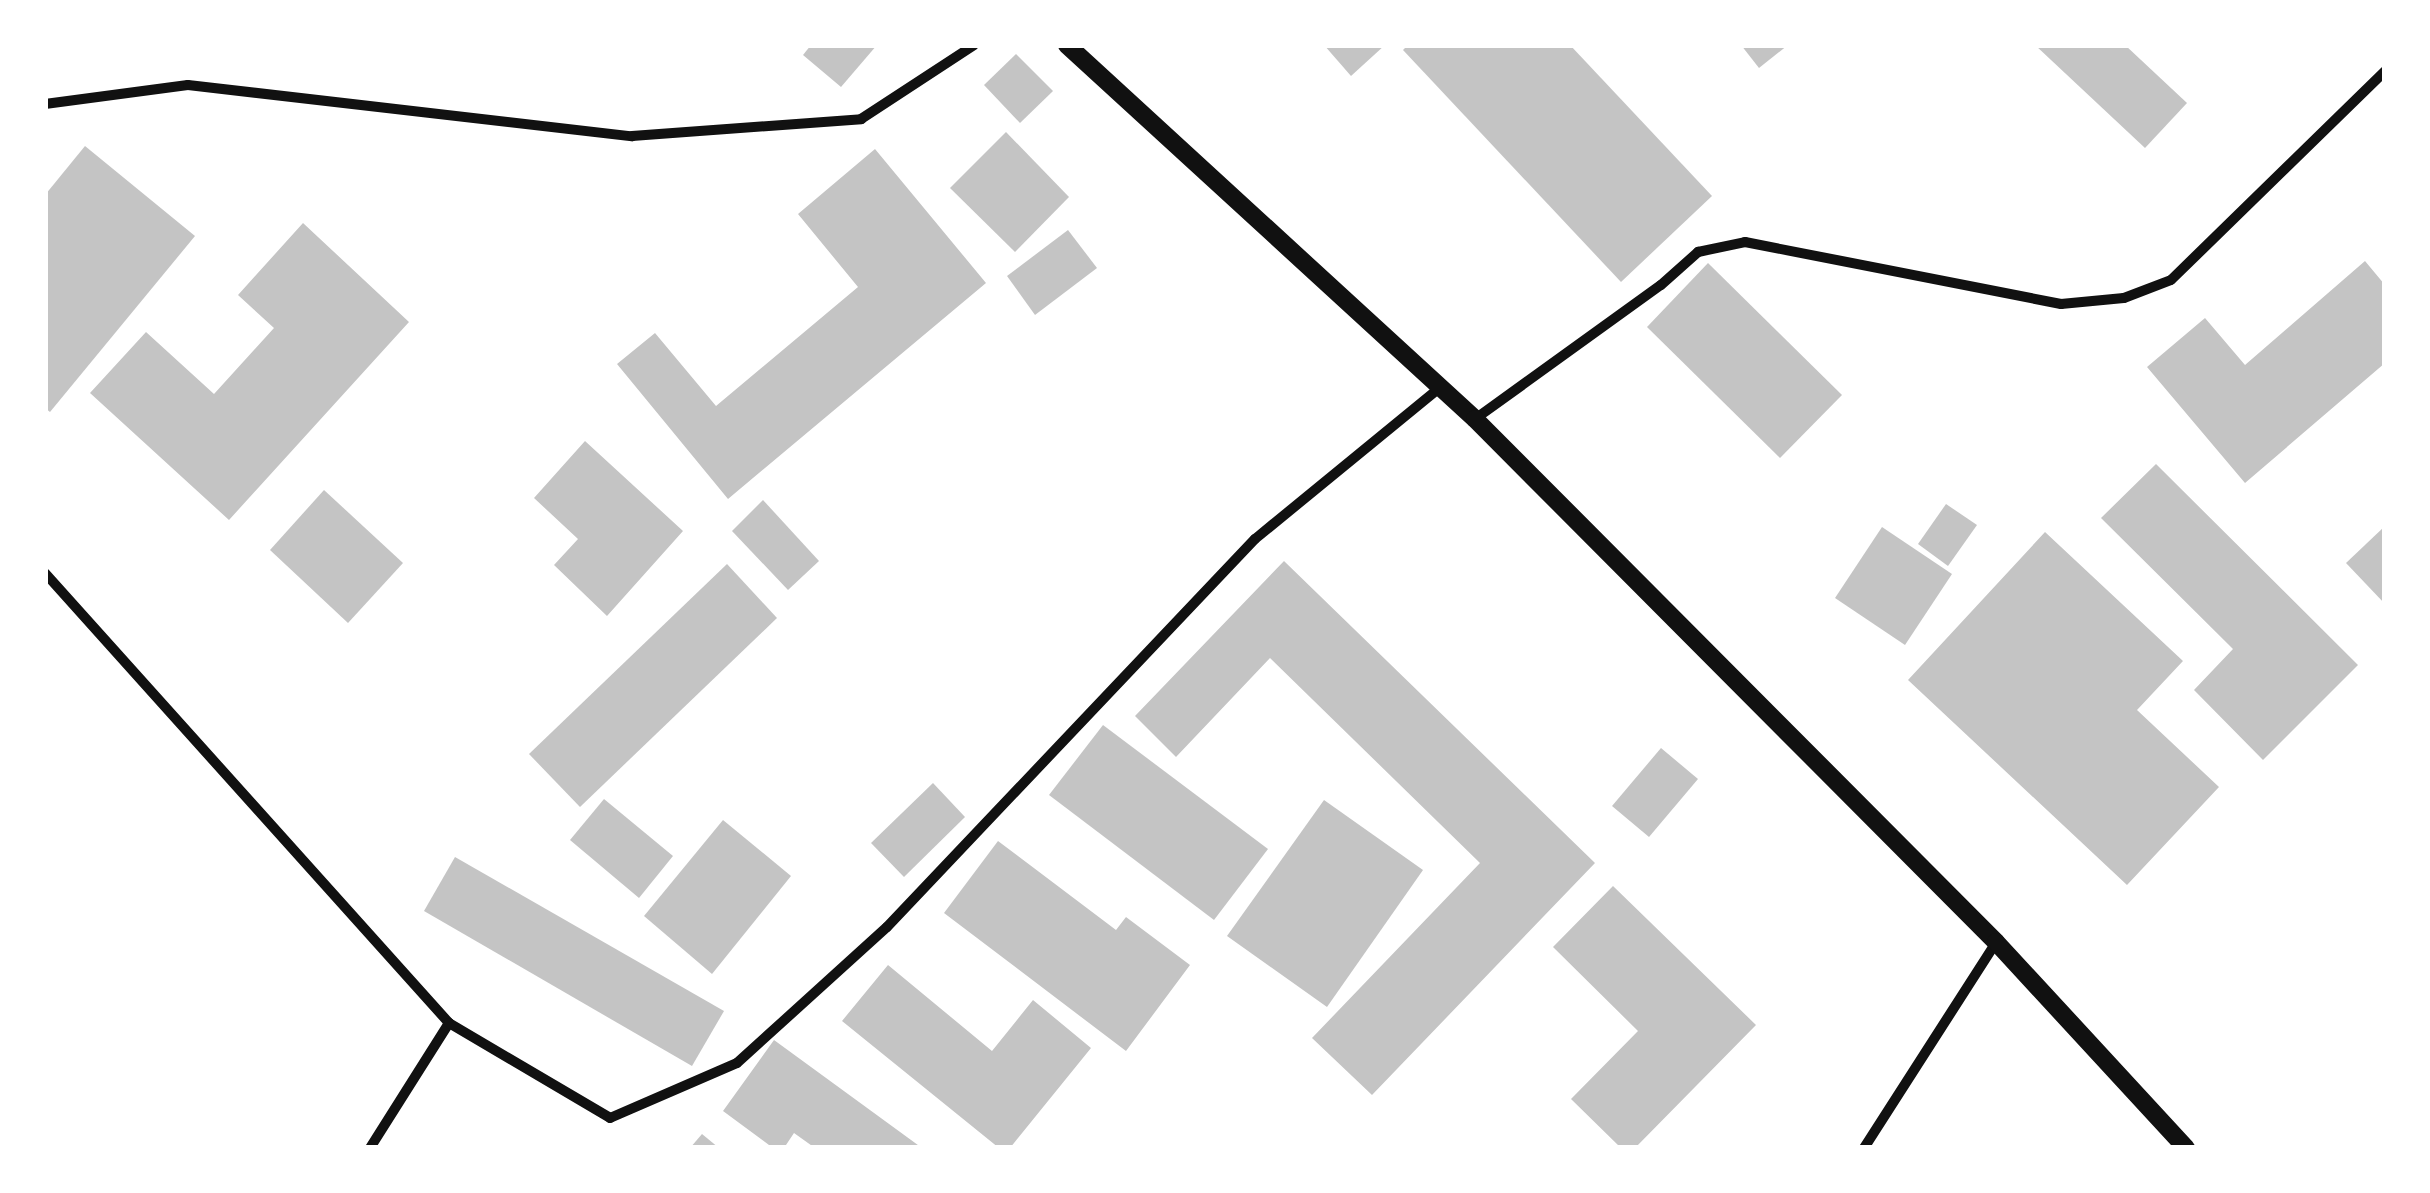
<!DOCTYPE html>
<html>
<head>
<meta charset="utf-8">
<style>
	body { margin:0 }
	#map { position:relative; width:2430px; height:1193px; overflow:hidden; background:#fff; font-family:"Public Sans",sans-serif }
	div>[style] { position:absolute }
	.building>* { inset:0; background:#c4c4c4 }
	.minor>* { height:10px; margin:-5px; padding:0 5px; transform-origin:5px; border-radius:5px; background:#111 }
	.tertiary>* { height:18px; margin:-9px; padding:0 9px; transform-origin:9px; border-radius:9px; background:#111 }
	span { translate:-50% -50%; white-space:nowrap; text-align:center; line-height:1.15; -webkit-text-stroke:10px #fff; paint-order:stroke }
	.frame { position:absolute; inset:0; border:48px solid #fff; pointer-events:none }
</style>
</head>
<body>
<div id="map">
	<div class="building">
		<div style="clip-path:polygon(811px 45px,877px 45px,841px 87px,803px 55px)"></div>
		<div style="clip-path:polygon(1324px 45px,1385px 45px,1351px 76px)"></div>
		<div style="clip-path:polygon(1408px 45px,1570px 45px,1712px 196px,1621px 282px,1403px 50px)"></div>
		<div style="clip-path:polygon(1741px 45px,1788px 45px,1759px 68px)"></div>
		<div style="clip-path:polygon(2035px 45px,2125px 45px,2187px 103px,2145px 148px)"></div>
		<div style="clip-path:polygon(1016px 54px,1053px 91px,1020px 123px,984px 85px)"></div>
		<div style="clip-path:polygon(1006px 132px,1069px 197px,1015px 252px,950px 188px)"></div>
		<div style="clip-path:polygon(85px 146px,195px 236px,50px 412px,45px 408px,45px 195px)"></div>
		<div style="clip-path:polygon(875px 149px,986px 283px,728px 499px,617px 364px,655px 333px,716px 406px,858px 287px,798px 214px)"></div>
		<div style="clip-path:polygon(303px 223px,409px 322px,229px 520px,90px 393px,146px 332px,214px 394px,274px 328px,238px 295px)"></div>
		<div style="clip-path:polygon(1068px 230px,1097px 268px,1035px 315px,1007px 276px)"></div>
		<div style="clip-path:polygon(2365px 261px,2385px 285px,2385px 363px,2245px 483px,2147px 367px,2205px 318px,2245px 365px)"></div>
		<div style="clip-path:polygon(1708px 263px,1842px 395px,1780px 458px,1647px 327px)"></div>
		<div style="clip-path:polygon(585px 441px,683px 531px,607px 616px,554px 565px,578px 539px,534px 498px)"></div>
		<div style="clip-path:polygon(2156px 464px,2358px 665px,2263px 760px,2194px 690px,2233px 649px,2101px 518px)"></div>
		<div style="clip-path:polygon(324px 490px,403px 563px,348px 623px,270px 550px)"></div>
		<div style="clip-path:polygon(763px 500px,819px 561px,788px 590px,732px 531px)"></div>
		<div style="clip-path:polygon(1946px 504px,1977px 525px,1948px 566px,1918px 544px)"></div>
		<div style="clip-path:polygon(2385px 526px,2385px 604px,2346px 563px)"></div>
		<div style="clip-path:polygon(1882px 527px,1952px 574px,1905px 645px,1835px 598px)"></div>
		<div style="clip-path:polygon(2045px 532px,2183px 661px,2137px 710px,2219px 787px,2127px 885px,1908px 680px)"></div>
		<div style="clip-path:polygon(1284px 561px,1595px 863px,1372px 1095px,1312px 1038px,1480px 863px,1270px 658px,1176px 757px,1135px 716px)"></div>
		<div style="clip-path:polygon(727px 564px,777px 618px,580px 807px,529px 754px)"></div>
		<div style="clip-path:polygon(1103px 725px,1268px 849px,1214px 920px,1049px 795px)"></div>
		<div style="clip-path:polygon(1661px 748px,1698px 779px,1649px 837px,1612px 806px)"></div>
		<div style="clip-path:polygon(933px 783px,965px 817px,904px 877px,871px 843px)"></div>
		<div style="clip-path:polygon(604px 799px,673px 856px,639px 898px,570px 840px)"></div>
		<div style="clip-path:polygon(1324px 800px,1423px 870px,1327px 1007px,1227px 936px)"></div>
		<div style="clip-path:polygon(723px 820px,791px 876px,712px 974px,644px 916px)"></div>
		<div style="clip-path:polygon(998px 841px,1116px 930px,1126px 917px,1190px 965px,1126px 1051px,944px 913px)"></div>
		<div style="clip-path:polygon(455px 857px,724px 1011px,692px 1066px,424px 911px)"></div>
		<div style="clip-path:polygon(1613px 886px,1756px 1025px,1635px 1148px,1621px 1148px,1571px 1099px,1638px 1031px,1553px 947px)"></div>
		<div style="clip-path:polygon(888px 965px,992px 1051px,1033px 1000px,1091px 1048px,1010px 1148px,999px 1148px,842px 1021px)"></div>
		<div style="clip-path:polygon(774px 1040px,922px 1148px,815px 1148px,794px 1133px,784px 1148px,773px 1148px,723px 1111px)"></div>
		<div style="clip-path:polygon(702px 1134px,719px 1148px,690px 1148px)"></div>
	</div>
	<div class="minor">
		<div style="left:45px;top:104px;width:144px;rotate:-7.6deg"></div>
		<div style="left:188px;top:85px;width:447px;rotate:6.6deg"></div>
		<div style="left:632px;top:136px;width:230px;rotate:-4.2deg"></div>
		<div style="left:861px;top:119px;width:135px;rotate:-33.2deg"></div>
		<div style="left:1475px;top:419px;width:229px;rotate:-35.8deg"></div>
		<div style="left:1661px;top:285px;width:50px;rotate:-41.7deg"></div>
		<div style="left:1698px;top:252px;width:48px;rotate:-12deg"></div>
		<div style="left:1745px;top:242px;width:322px;rotate:11.1deg"></div>
		<div style="left:2061px;top:304px;width:63px;rotate:-5.4deg"></div>
		<div style="left:2124px;top:298px;width:50px;rotate:-21deg"></div>
		<div style="left:2171px;top:280px;width:299px;rotate:-44.3deg"></div>
		<div style="left:45px;top:573px;width:605px;rotate:48.08deg"></div>
		<div style="left:449px;top:1023px;width:148px;rotate:122.3deg"></div>
		<div style="left:449px;top:1023px;width:187px;rotate:30.5deg"></div>
		<div style="left:610px;top:1118px;width:138px;rotate:-23.4deg"></div>
		<div style="left:737px;top:1063px;width:202px;rotate:-42.2deg"></div>
		<div style="left:887px;top:927px;width:535px;rotate:-46.52deg"></div>
		<div style="left:1255px;top:539px;width:240px;rotate:-39.3deg"></div>
		<div style="left:1864px;top:1148px;width:245px;rotate:-57.3deg"></div>
	</div>
	<div class="tertiary">
		<div style="left:1067px;top:45px;width:553px;rotate:42.51deg"></div>
		<div style="left:1475px;top:419px;width:738px;rotate:45.11deg"></div>
		<div style="left:1996px;top:942px;width:280px;rotate:47.3deg"></div>
	</div>
	<div class="frame"></div>
</div>
</body>
</html>
